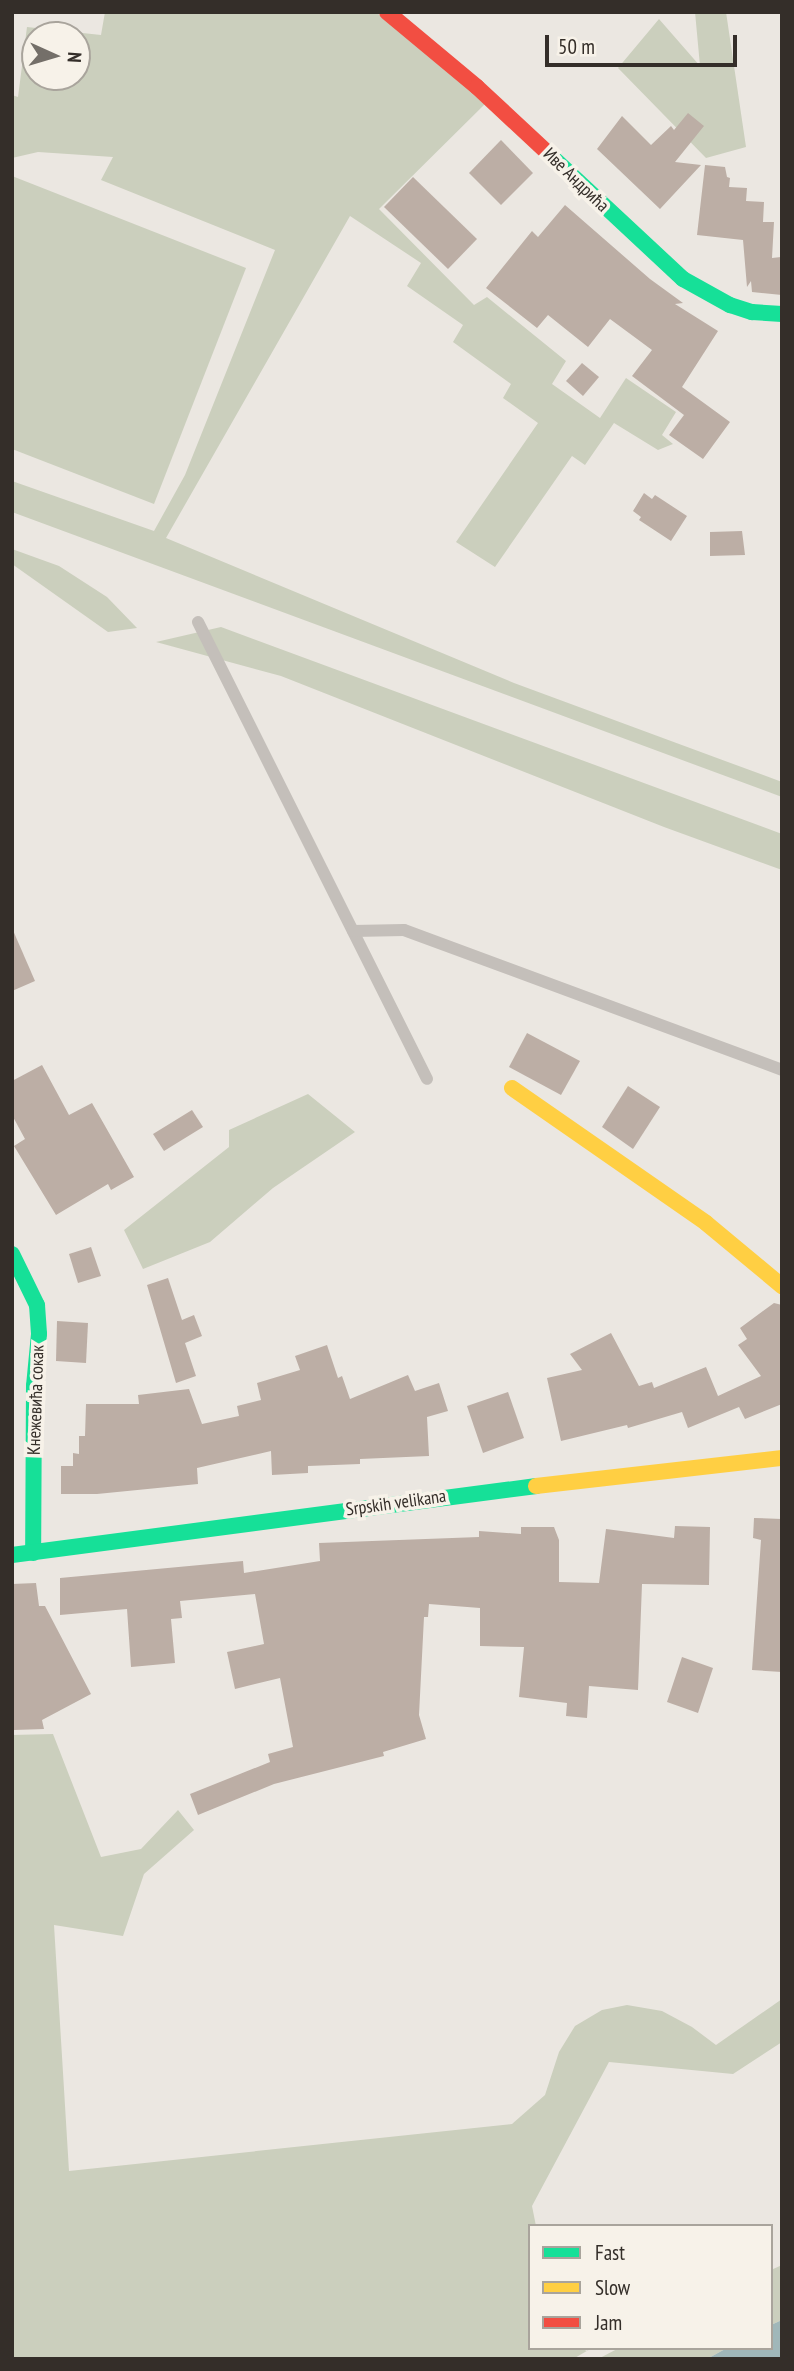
<!DOCTYPE html>
<html>
<head>
<meta charset="utf-8">
<style>
	body { margin:0 }
	#map { position:relative; width:794px; height:2371px; overflow:hidden; background:#ebe7e1; font-family:"PT Sans Narrow",sans-serif }
	div>[style] { position:absolute }
	.green>* { inset:0; background:#cbcfbd }
	.water>* { inset:0; background:#a0b7b9 }
	.building>* { inset:0; background:#bcaea5 }
	.lane>* { height:12px; margin:-6px; padding:0 6px; transform-origin:6px; border-radius:6px; background:#c4bfba }
	.fast>* { height:16px; margin:-8px; padding:0 8px; transform-origin:8px; border-radius:8px; background:#16e098 }
	.slow>* { height:16px; margin:-8px; padding:0 8px; transform-origin:8px; border-radius:8px; background:#ffcf43 }
	.jam>* { height:16px; margin:-8px; padding:0 8px; transform-origin:8px; border-radius:8px; background:#f24e42 }
	span { translate:-50% -50%; white-space:nowrap; text-align:center; line-height:1.15; -webkit-text-stroke:7px #f7f2e9; paint-order:stroke }
	.street-label { font-size:18px; color:#342e29 }
	.frame { position:absolute; inset:0; border:14px solid #342e29; pointer-events:none }
	.legend { position:absolute; left:528px; top:2224px; width:245px; height:126px; box-sizing:border-box; background:#f7f2e9; border:2px solid #a9a49c; margin:0; padding:9px 12px; list-style:none; font-size:21px; color:#342e29 }
	.legend li { display:flex; align-items:center; gap:14px; height:35px }
	.legend b { width:35px; border:2px solid #a9a49c }
	.north { position:absolute; left:21px; top:21px; width:70px; height:70px; box-sizing:border-box; background:#f7f2e9; border:2px solid #a9a49c; border-radius:50%; rotate:94deg; font-size:19px; font-weight:700; line-height:28px; text-align:center; color:#342e29 }
	.north::after { content:''; display:block; margin:auto; width:24px; height:32px; background:#746f69; clip-path:polygon(50% 0,100% 100%,50% 72%,0 100%) }
	.scale { position:absolute; left:545px; top:35px; width:192px; height:32px; box-sizing:border-box; border:4px solid #342e29; border-top:0; padding-left:9px; font-size:21px; line-height:24px; white-space:nowrap; color:#342e29; -webkit-text-stroke:5px #f7f2e9; paint-order:stroke }
</style>
</head>
<body>
<div id="map">
	<div class="green">
		<div style="clip-path:polygon(evenodd,105px 12px,376px 12px,486px 103px,379px 209px,474px 305px,487px 297px,566px 361px,552px 384px,600px 418px,626px 378px,676px 412px,662px 435px,673px 444px,658px 450px,614px 423px,585px 465px,572px 456px,495px 567px,456px 542px,538px 423px,503px 398px,511px 384px,453px 342px,463px 325px,407px 286px,421px 263px,350px 216px,166px 538px,514px 683px,782px 782px,782px 797px,12px 512px,12px 481px,154px 531px,185px 475px,275px 250px,101px 180px,113px 157px,38px 152px,12px 158px,12px 95px,18px 97px,27px 27px,101px 35px,105px 12px,35px 35px,77px 35px,77px 77px,35px 77px,35px 35px)"></div>
		<div style="clip-path:polygon(695px 12px,726px 12px,746px 147px,706px 158px,618px 68px,659px 19px,700px 66px)"></div>
		<div style="clip-path:polygon(12px 176px,246px 268px,154px 504px,12px 449px)"></div>
		<div style="clip-path:polygon(12px 549px,59px 566px,107px 597px,137px 628px,108px 632px,12px 564px)"></div>
		<div style="clip-path:polygon(221px 627px,782px 834px,782px 870px,664px 827px,281px 676px,156px 642px)"></div>
		<div style="clip-path:polygon(308px 1094px,355px 1132px,273px 1188px,210px 1242px,143px 1269px,124px 1230px,229px 1147px,229px 1130px)"></div>
		<div style="clip-path:polygon(53px 1734px,101px 1857px,141px 1849px,178px 1810px,194px 1830px,144px 1874px,123px 1936px,54px 1925px,69px 2171px,512px 2124px,545px 2095px,559px 2052px,575px 2026px,602px 2010px,627px 2005px,662px 2011px,692px 2027px,716px 2045px,782px 1999px,782px 2042px,733px 2074px,609px 2062px,532px 2206px,536px 2226px,530px 2226px,530px 2348px,584px 2348px,586px 2351px,592px 2348px,573px 2359px,12px 2359px,12px 1735px)"></div>
		<div style="clip-path:polygon(782px 2265px,782px 2320px,771px 2325px,771px 2270px)"></div>
		<div style="clip-path:polygon(619px 2348px,727px 2348px,707px 2359px,598px 2359px)"></div>
	</div>
	<div class="water">
		<div style="clip-path:polygon(782px 2320px,782px 2359px,707px 2359px,727px 2348px,771px 2348px,771px 2325px)"></div>
	</div>
	<div class="building">
		<div style="clip-path:polygon(688px 113px,704px 126px,675px 162px,701px 165px,660px 209px,597px 149px,622px 116px,651px 145px,671px 126px,674px 130px)"></div>
		<div style="clip-path:polygon(501px 140px,533px 173px,501px 205px,469px 173px)"></div>
		<div style="clip-path:polygon(705px 165px,725px 167px,727px 177px,730px 178px,729px 187px,747px 188px,746px 201px,764px 202px,763px 222px,774px 222px,772px 258px,781px 257px,782px 295px,752px 292px,751px 281px,747px 287px,743px 240px,697px 235px)"></div>
		<div style="clip-path:polygon(413px 177px,477px 239px,448px 269px,384px 207px)"></div>
		<div style="clip-path:polygon(565px 205px,650px 279px,683px 303px,675px 304px,718px 331px,682px 387px,730px 422px,703px 459px,669px 435px,684px 415px,632px 376px,652px 350px,610px 319px,588px 347px,548px 315px,537px 328px,486px 288px,532px 231px,538px 237px)"></div>
		<div style="clip-path:polygon(582px 363px,599px 377px,583px 396px,566px 381px)"></div>
		<div style="clip-path:polygon(644px 493px,652px 499px,655px 495px,687px 516px,671px 541px,639px 520px,641px 517px,633px 511px)"></div>
		<div style="clip-path:polygon(742px 531px,745px 555px,710px 556px,710px 532px)"></div>
		<div style="clip-path:polygon(12px 928px,35px 981px,12px 991px)"></div>
		<div style="clip-path:polygon(527px 1033px,580px 1061px,561px 1095px,509px 1067px)"></div>
		<div style="clip-path:polygon(42px 1065px,69px 1115px,92px 1103px,134px 1177px,111px 1190px,108px 1184px,56px 1215px,14px 1146px,25px 1139px,12px 1115px,12px 1081px)"></div>
		<div style="clip-path:polygon(628px 1086px,660px 1107px,633px 1149px,602px 1127px)"></div>
		<div style="clip-path:polygon(192px 1110px,203px 1127px,164px 1151px,153px 1134px)"></div>
		<div style="clip-path:polygon(91px 1247px,101px 1276px,78px 1283px,69px 1254px)"></div>
		<div style="clip-path:polygon(168px 1278px,182px 1320px,194px 1315px,202px 1336px,185px 1343px,196px 1376px,176px 1383px,147px 1285px)"></div>
		<div style="clip-path:polygon(774px 1303px,782px 1305px,782px 1404px,745px 1419px,739px 1407px,688px 1428px,682px 1412px,628px 1428px,627px 1425px,561px 1441px,547px 1378px,582px 1370px,570px 1354px,611px 1333px,639px 1386px,652px 1382px,654px 1388px,706px 1367px,718px 1396px,761px 1376px,738px 1345px,747px 1339px,740px 1328px)"></div>
		<div style="clip-path:polygon(57px 1321px,88px 1323px,86px 1363px,56px 1361px)"></div>
		<div style="clip-path:polygon(327px 1345px,338px 1378px,342px 1376px,350px 1399px,408px 1375px,415px 1391px,439px 1383px,448px 1411px,427px 1417px,429px 1456px,360px 1459px,360px 1464px,308px 1466px,308px 1473px,272px 1475px,271px 1451px,197px 1468px,198px 1484px,97px 1494px,61px 1494px,61px 1466px,73px 1466px,73px 1453px,79px 1454px,79px 1436px,85px 1436px,86px 1404px,139px 1404px,138px 1395px,189px 1389px,202px 1424px,239px 1416px,237px 1406px,261px 1400px,257px 1383px,300px 1370px,295px 1356px)"></div>
		<div style="clip-path:polygon(508px 1392px,524px 1438px,483px 1453px,467px 1406px)"></div>
		<div style="clip-path:polygon(754px 1518px,782px 1519px,782px 1672px,752px 1670px,761px 1540px,753px 1538px)"></div>
		<div style="clip-path:polygon(675px 1526px,710px 1527px,709px 1585px,642px 1584px,638px 1690px,589px 1686px,587px 1718px,566px 1716px,567px 1703px,519px 1697px,524px 1647px,480px 1646px,480px 1608px,429px 1604px,428px 1617px,424px 1617px,419px 1715px,426px 1739px,383px 1752px,384px 1756px,274px 1784px,198px 1815px,190px 1794px,270px 1762px,268px 1754px,293px 1747px,280px 1678px,235px 1689px,227px 1652px,264px 1644px,255px 1594px,180px 1601px,182px 1618px,171px 1619px,175px 1663px,131px 1667px,127px 1609px,60px 1615px,60px 1578px,243px 1561px,244px 1573px,320px 1561px,319px 1543px,479px 1537px,479px 1531px,521px 1534px,521px 1527px,554px 1527px,559px 1540px,559px 1582px,599px 1583px,606px 1529px,674px 1538px)"></div>
		<div style="clip-path:polygon(36px 1583px,39px 1606px,45px 1606px,91px 1694px,42px 1720px,44px 1729px,14px 1730px,12px 1584px)"></div>
		<div style="clip-path:polygon(682px 1657px,713px 1668px,698px 1713px,667px 1702px)"></div>
	</div>
	<div class="lane">
		<div style="left:198px;top:622px;width:511px;rotate:63.38deg"></div>
		<div style="left:353px;top:931px;width:51px;rotate:-1.1deg"></div>
		<div style="left:404px;top:930px;width:403px;rotate:20.3deg"></div>
	</div>
	<div class="fast">
		<div style="left:550px;top:155px;width:182px;rotate:43deg"></div>
		<div style="left:683px;top:279px;width:54px;rotate:29deg"></div>
		<div style="left:730px;top:305px;width:23px;rotate:18deg"></div>
		<div style="left:752px;top:312px;width:30px;rotate:4deg"></div>
		<div style="left:12px;top:1254px;width:57px;rotate:63.9deg"></div>
		<div style="left:37px;top:1305px;width:29px;rotate:86deg"></div>
		<div style="left:39px;top:1334px;width:52px;rotate:95.5deg"></div>
		<div style="left:34px;top:1386px;width:167px;rotate:90.3deg"></div>
		<div style="left:12px;top:1555px;width:529px;rotate:-7.5deg"></div>
	</div>
	<div class="slow">
		<div style="left:512px;top:1088px;width:236px;rotate:34.8deg"></div>
		<div style="left:706px;top:1223px;width:99px;rotate:39.7deg"></div>
		<div style="left:536px;top:1486px;width:248px;rotate:-6.5deg"></div>
	</div>
	<div class="jam">
		<div style="left:387px;top:12px;width:117px;rotate:39.8deg"></div>
		<div style="left:477px;top:87px;width:100px;rotate:43deg"></div>
	</div>
	<div class="street-label">
		<span style="left:576px;top:180px;rotate:44deg">Иве Андрића</span>
		<span style="left:36px;top:1400px;rotate:-88deg">Кнежевића сокак</span>
		<span style="left:396px;top:1503px;rotate:-8deg">Srpskih velikana</span>
	</div>
	<div class="frame"></div>
	<ul class="legend">
	<li><b style="height:9px;background:#16e098"></b>Fast</li>
	<li><b style="height:9px;background:#ffcf43"></b>Slow</li>
	<li><b style="height:9px;background:#f24e42"></b>Jam</li>
	</ul>
	<div class="north">N</div>
	<div class="scale">50 m</div>
</div>
</body>
</html>
